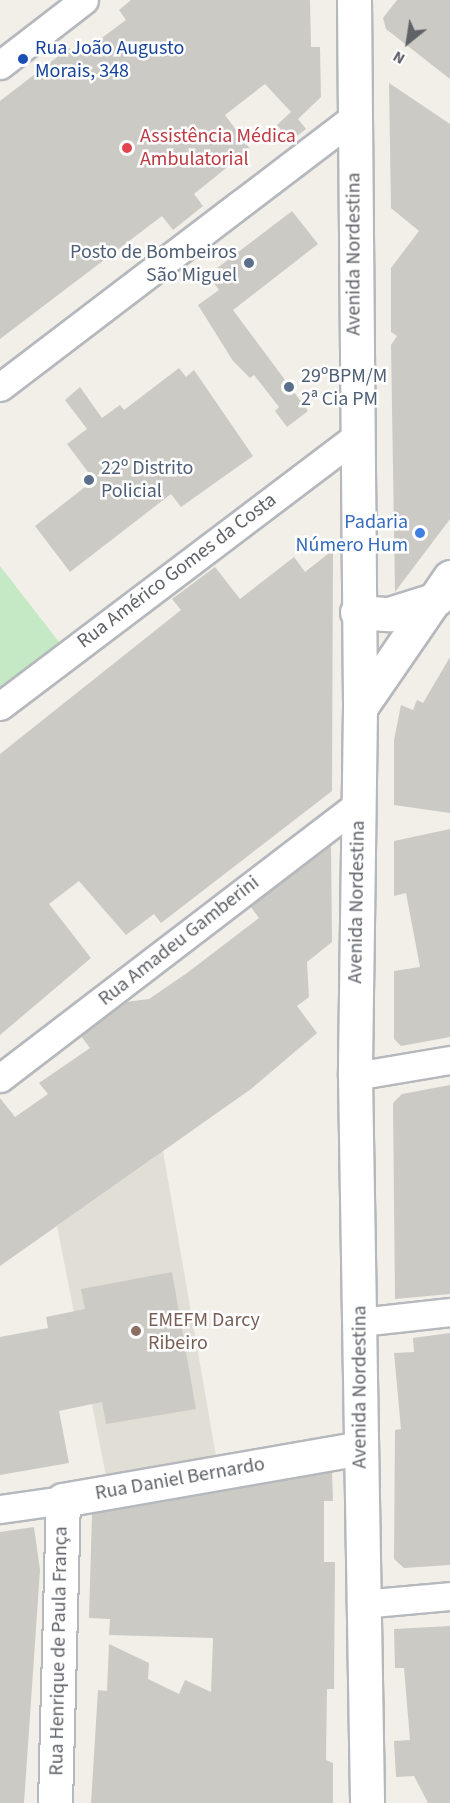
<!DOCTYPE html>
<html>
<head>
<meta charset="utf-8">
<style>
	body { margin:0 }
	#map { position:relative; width:450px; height:1803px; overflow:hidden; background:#f1efe8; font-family:"Source Sans 3",sans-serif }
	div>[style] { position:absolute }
	.education>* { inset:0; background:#e1ded6 }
	.green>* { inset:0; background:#c5e8c5 }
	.building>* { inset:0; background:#cccac5 }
	.roads { filter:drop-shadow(2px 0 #b5b8bc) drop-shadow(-2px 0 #b5b8bc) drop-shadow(0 2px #b5b8bc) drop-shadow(0 -2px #b5b8bc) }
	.street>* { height:27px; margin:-13.5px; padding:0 13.5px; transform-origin:13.5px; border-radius:13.5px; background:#fff }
	.secondary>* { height:33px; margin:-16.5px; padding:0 16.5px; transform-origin:16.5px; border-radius:16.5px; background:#fff }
	.dots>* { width:16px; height:16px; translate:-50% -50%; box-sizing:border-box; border:3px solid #fff; border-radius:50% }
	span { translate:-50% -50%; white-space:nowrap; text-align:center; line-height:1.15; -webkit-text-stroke:5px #fff; paint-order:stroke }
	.transit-label { font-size:20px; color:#164399 }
	.left { translate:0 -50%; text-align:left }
	.health-label { font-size:20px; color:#be3a42 }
	.service-label { font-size:20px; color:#4e5e75 }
	.right { translate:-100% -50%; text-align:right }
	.street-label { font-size:20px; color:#5f6368 }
	.shop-label { font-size:20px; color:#366cbe }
	.education-label { font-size:20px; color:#785e54 }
	.north { position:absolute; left:378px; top:12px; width:60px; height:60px; -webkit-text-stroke:4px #fff; paint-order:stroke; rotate:210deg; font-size:16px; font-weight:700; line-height:24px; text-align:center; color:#5f6368 }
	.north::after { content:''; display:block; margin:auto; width:21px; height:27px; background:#5f6368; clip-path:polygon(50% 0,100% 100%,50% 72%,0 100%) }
</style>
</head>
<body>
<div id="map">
	<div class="education">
		<div style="clip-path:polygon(163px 1151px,216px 1456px,106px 1476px,57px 1226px)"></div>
	</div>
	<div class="green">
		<div style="clip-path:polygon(0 566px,66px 651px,0 704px)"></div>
	</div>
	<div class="building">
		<div style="clip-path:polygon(131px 0,310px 0,311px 47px,320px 47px,321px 97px,298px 119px,306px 129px,290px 141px,277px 125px,291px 112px,265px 84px,225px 115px,250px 149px,194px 194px,203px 206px,173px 230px,162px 216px,0 339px,0 101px,69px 48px,76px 57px,126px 20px,119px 10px)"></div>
		<div style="clip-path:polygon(397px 0,450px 0,450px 79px,386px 29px,383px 18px)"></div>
		<div style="clip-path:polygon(389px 83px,450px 124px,450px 519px,395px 592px,391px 345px,397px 336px,391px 332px,391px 268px,419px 231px,391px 208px)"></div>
		<div style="clip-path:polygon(292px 211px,318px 244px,233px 310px,308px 411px,287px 427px,275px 411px,279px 407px,254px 375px,250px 378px,233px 361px,198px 305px,219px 290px,208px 275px)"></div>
		<div style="clip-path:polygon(179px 368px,186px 377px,194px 370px,253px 456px,181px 507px,171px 494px,70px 572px,35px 526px,94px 480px,67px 444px,87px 429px,65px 400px,80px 387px,102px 418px,120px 405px,124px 410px)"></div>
		<div style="clip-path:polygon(333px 550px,332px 791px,161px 923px,154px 914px,126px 935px,79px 881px,49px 904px,91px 958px,0 1035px,0 754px,181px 610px,172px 599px,215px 567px,240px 599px,294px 557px,305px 572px)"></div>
		<div style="clip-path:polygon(450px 657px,450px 813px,394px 805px,394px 740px,401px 705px,413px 710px,417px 700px,423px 703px)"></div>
		<div style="clip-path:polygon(450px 829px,450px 1037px,401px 1046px,394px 1039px,394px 971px,420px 967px,406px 893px,394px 896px,394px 841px)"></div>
		<div style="clip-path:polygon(331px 845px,332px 942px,307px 962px,309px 997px,297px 1006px,317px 1033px,251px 1089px,0 1266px,0 1098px,15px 1117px,48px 1094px,39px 1083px,90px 1048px,81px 1036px,126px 1002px,149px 999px,187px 973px,259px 918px,250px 906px)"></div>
		<div style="clip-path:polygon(450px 1085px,450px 1294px,395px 1299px,393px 1103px,402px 1094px)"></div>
		<div style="clip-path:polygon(172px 1272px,196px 1409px,106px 1424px,102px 1402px,59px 1411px,69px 1463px,0 1475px,0 1337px,48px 1328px,46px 1317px,85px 1309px,81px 1289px)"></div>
		<div style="clip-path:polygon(450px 1333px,450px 1565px,404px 1568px,394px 1559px,395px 1430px,401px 1429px,394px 1353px,414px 1352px,413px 1338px)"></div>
		<div style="clip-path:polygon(332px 1472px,333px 1501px,324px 1501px,324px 1562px,335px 1562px,334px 1689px,327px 1689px,326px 1760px,333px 1763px,333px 1803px,91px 1803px,98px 1690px,107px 1691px,109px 1644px,149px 1663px,148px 1679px,179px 1694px,185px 1680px,211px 1692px,213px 1638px,109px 1635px,110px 1619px,89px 1618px,92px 1514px)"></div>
		<div style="clip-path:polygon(34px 1527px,40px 1570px,24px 1803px,0 1803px,0 1532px)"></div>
		<div style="clip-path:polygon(450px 1626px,450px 1803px,428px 1803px,414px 1776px,396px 1777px,394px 1741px,410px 1740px,404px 1668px,395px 1668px,394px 1629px)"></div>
	</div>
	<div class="roads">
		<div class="street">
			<div style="left:0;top:65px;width:106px;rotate:-37.7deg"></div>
			<div style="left:0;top:387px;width:444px;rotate:-37.3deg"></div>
			<div style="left:0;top:706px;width:445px;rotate:-37.1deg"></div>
			<div style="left:355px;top:1076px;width:96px;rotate:-9.6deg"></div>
			<div style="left:0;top:1078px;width:451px;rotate:-37.4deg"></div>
			<div style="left:360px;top:1322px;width:91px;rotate:-6.3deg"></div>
			<div style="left:0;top:1509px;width:64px;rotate:-8.1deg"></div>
			<div style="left:361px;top:1604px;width:89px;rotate:-5.1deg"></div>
		</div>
		<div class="secondary">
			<div style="left:354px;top:0;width:708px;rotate:89.51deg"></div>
			<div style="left:360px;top:708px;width:368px;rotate:90.8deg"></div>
			<div style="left:355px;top:1076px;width:727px;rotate:89.05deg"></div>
			<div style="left:357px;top:612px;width:32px;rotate:4deg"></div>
			<div style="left:389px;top:614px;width:50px;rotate:-17.4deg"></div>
			<div style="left:360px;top:708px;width:159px;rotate:-55.5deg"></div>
			<div style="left:55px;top:1803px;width:303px;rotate:-88.5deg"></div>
			<div style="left:63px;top:1500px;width:302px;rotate:-9.9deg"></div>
		</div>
	</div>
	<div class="dots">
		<div style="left:23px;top:59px;background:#1a4fb4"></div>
		<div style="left:127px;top:148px;background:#e0444e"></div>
		<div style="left:249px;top:263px;background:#5c6f8a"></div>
		<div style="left:289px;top:387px;background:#5c6f8a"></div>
		<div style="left:89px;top:480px;background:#5c6f8a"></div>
		<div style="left:420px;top:533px;background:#3f7fe0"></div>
		<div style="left:136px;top:1331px;background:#8d6e63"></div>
	</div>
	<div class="transit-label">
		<span class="left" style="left:35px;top:60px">Rua João Augusto<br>Morais, 348</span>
	</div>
	<div class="health-label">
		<span class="left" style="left:140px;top:148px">Assistência Médica<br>Ambulatorial</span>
	</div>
	<div class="service-label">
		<span class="right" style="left:237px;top:264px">Posto de Bombeiros<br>São Miguel</span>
		<span class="left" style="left:301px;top:388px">29ºBPM/M<br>2ª Cia PM</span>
		<span class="left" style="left:101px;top:480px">22º Distrito<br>Policial</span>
	</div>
	<div class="street-label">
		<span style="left:354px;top:254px;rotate:-90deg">Avenida Nordestina</span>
		<span style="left:177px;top:571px;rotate:-37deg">Rua Américo Gomes da Costa</span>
		<span style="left:357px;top:902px;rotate:-89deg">Avenida Nordestina</span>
		<span style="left:179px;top:941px;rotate:-38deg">Rua Amadeu Gamberini</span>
		<span style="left:360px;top:1387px;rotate:-90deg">Avenida Nordestina</span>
		<span style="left:180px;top:1479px;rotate:-10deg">Rua Daniel Bernardo</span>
		<span style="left:59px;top:1651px;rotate:-89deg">Rua Henrique de Paula França</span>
	</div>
	<div class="shop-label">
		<span class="right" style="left:408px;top:534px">Padaria<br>Número Hum</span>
	</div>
	<div class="education-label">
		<span class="left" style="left:148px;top:1332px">EMEFM Darcy<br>Ribeiro</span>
	</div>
	<div class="north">N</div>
</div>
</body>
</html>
